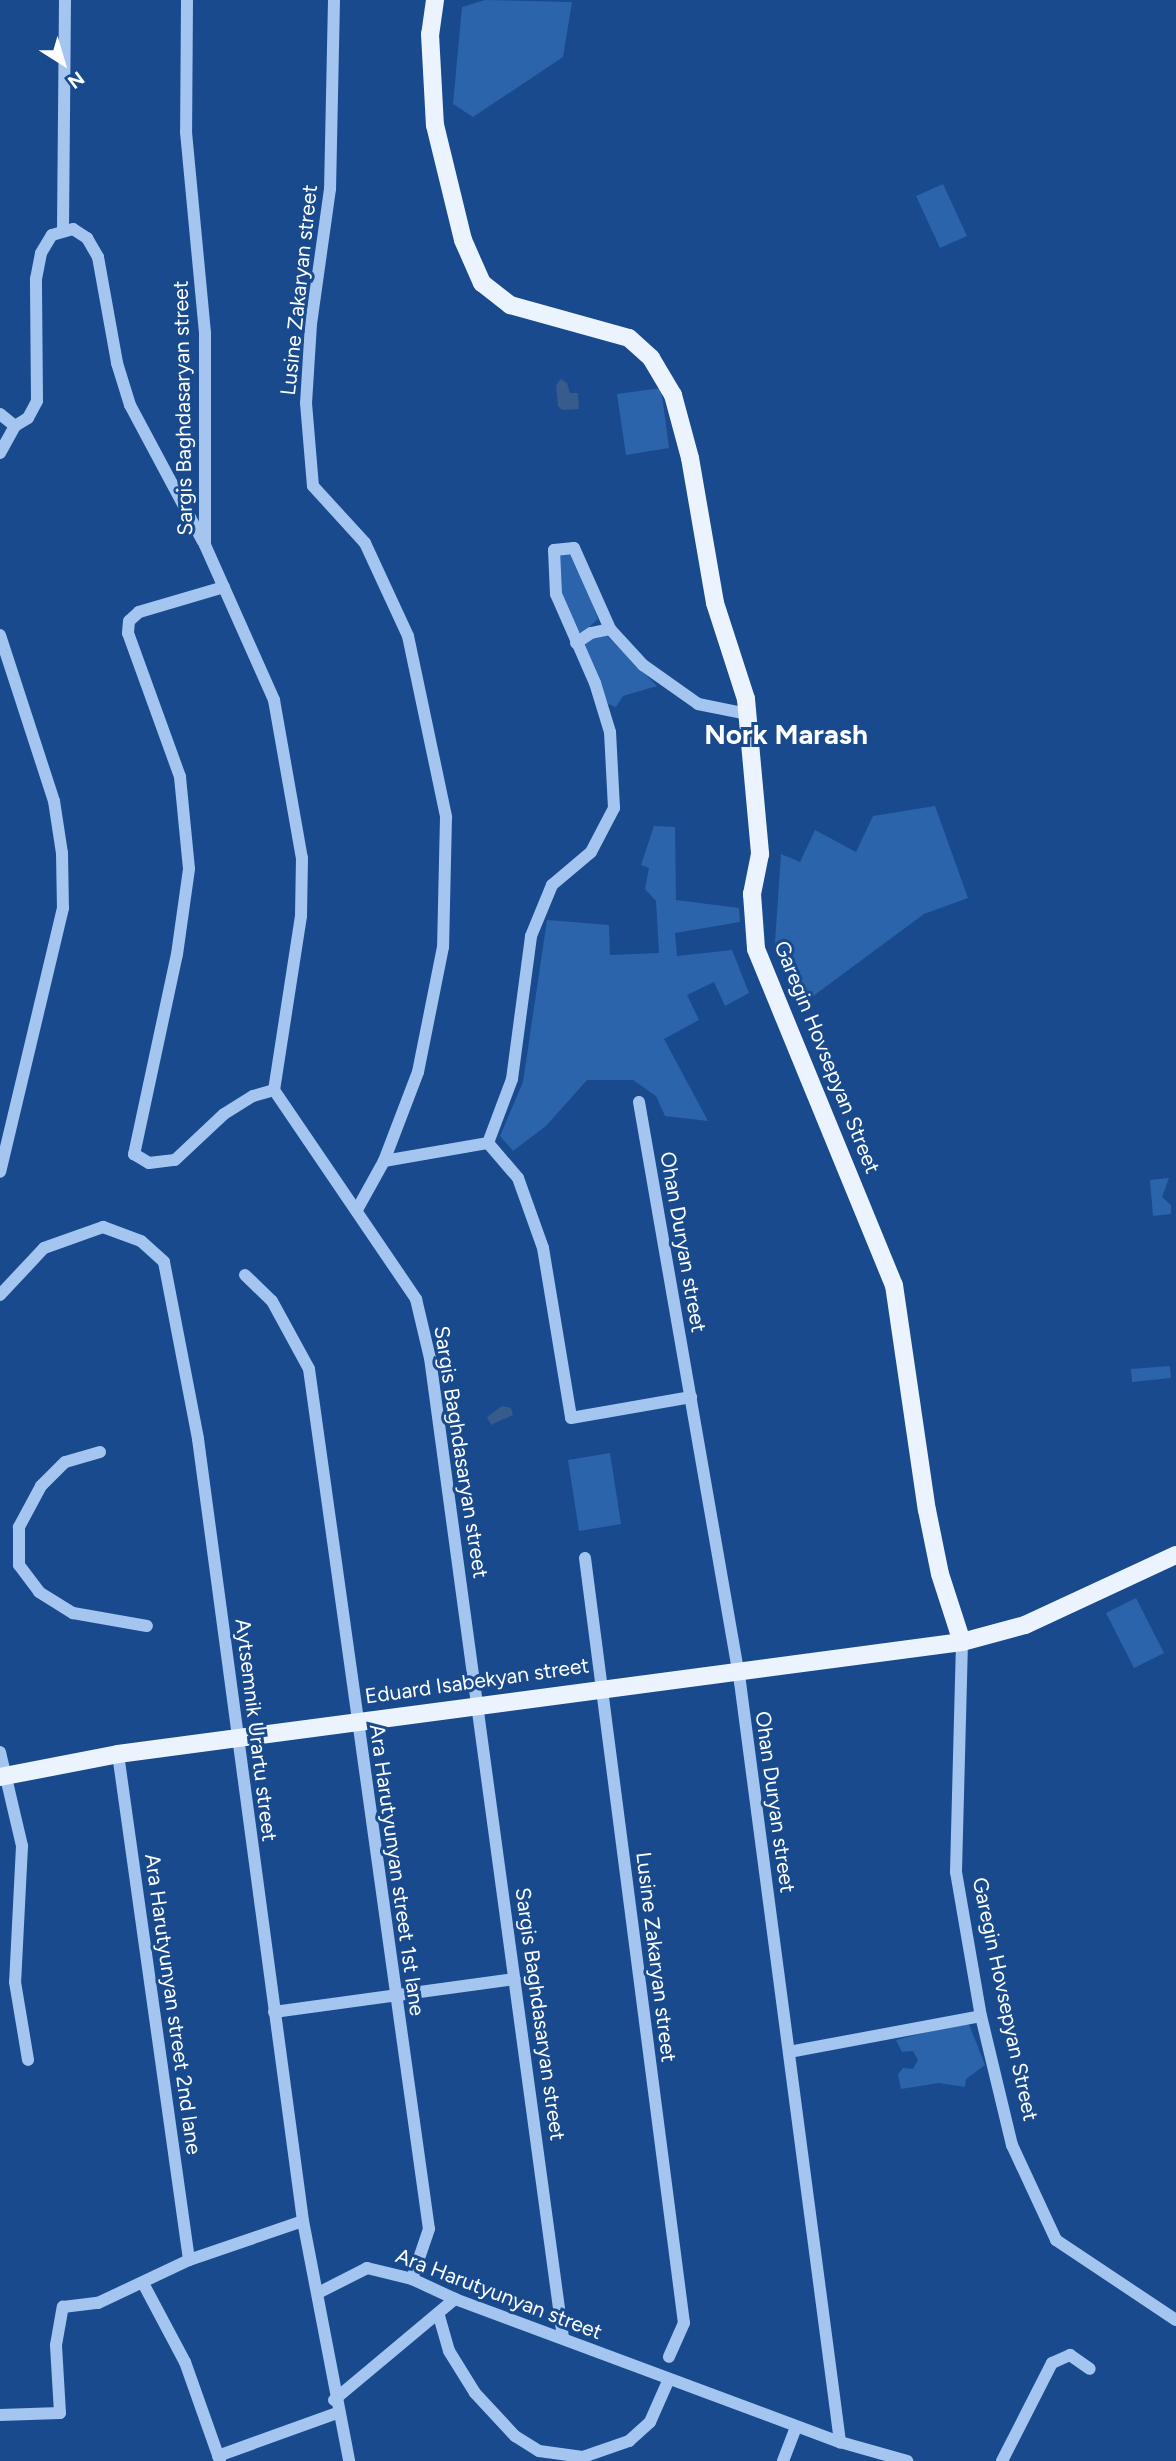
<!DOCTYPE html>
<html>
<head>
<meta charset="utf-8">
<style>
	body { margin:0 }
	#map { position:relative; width:1176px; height:2461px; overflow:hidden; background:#184a8d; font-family:Figtree,sans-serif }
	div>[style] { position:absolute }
	.green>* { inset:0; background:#2b64ab }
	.water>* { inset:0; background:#365b8c }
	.minor>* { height:12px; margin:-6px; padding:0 6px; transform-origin:6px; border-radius:6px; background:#a3c5ef }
	.major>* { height:18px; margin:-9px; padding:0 9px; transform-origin:9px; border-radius:9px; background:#ebf3ff }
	span { translate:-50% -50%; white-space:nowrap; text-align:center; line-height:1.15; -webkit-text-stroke:6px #184a8d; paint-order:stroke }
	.street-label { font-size:21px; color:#fff }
	.district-label { font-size:28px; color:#fff; font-weight:700 }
	.north { position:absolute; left:28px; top:28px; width:70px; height:70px; -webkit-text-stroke:5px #184a8d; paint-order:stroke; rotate:143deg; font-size:19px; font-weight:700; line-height:28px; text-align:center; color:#fff }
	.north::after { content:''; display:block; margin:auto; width:24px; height:32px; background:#fff; clip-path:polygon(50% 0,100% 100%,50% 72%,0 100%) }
</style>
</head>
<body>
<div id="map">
	<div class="green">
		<div style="clip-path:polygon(485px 0,572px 2px,563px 57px,473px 117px,453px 104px,462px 7px)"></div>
		<div style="clip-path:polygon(943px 184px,967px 236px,940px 248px,916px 196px)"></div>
		<div style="clip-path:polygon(661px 388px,669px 448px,626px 455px,617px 394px)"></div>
		<div style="clip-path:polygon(567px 551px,577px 560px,598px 619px,584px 632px,579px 632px,558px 586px,558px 554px)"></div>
		<div style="clip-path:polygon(606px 635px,657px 686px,623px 696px,616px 707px,608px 704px,583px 645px,589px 638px)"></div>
		<div style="clip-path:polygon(935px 806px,968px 898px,924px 914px,801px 1005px,775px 942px,781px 854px,800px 862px,815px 830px,856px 852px,873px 816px)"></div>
		<div style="clip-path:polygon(654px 826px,675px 827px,676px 900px,739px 908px,740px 922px,675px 933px,677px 956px,732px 950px,749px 993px,725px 1006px,714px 982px,687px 995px,699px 1020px,664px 1039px,708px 1121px,665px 1116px,656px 1096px,633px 1080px,587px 1080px,546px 1126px,513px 1151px,500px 1136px,523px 1082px,547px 920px,609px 925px,610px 955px,659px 953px,656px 901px,645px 889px,649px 868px,641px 865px)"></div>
		<div style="clip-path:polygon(1169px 1178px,1162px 1197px,1171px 1205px,1171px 1214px,1153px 1216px,1150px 1180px)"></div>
		<div style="clip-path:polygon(1170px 1366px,1171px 1378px,1132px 1382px,1131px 1369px)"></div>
		<div style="clip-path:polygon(610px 1453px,621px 1524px,579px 1531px,568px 1460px)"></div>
		<div style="clip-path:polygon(1136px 1598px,1164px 1653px,1134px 1668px,1106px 1613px)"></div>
		<div style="clip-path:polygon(968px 2022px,985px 2065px,966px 2079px,965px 2087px,939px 2083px,901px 2089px,898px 2074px,903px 2068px,913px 2069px,918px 2060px,913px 2051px,902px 2052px,896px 2040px)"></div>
	</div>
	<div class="water">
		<div style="clip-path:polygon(561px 379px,567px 383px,570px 393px,578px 393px,579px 409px,562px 410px,558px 406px,556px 385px)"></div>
		<div style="clip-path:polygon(502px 1406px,511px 1408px,513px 1415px,491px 1425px,487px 1417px)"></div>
	</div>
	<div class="minor">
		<div style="left:187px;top:0;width:132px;rotate:90.4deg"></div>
		<div style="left:186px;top:132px;width:202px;rotate:84.6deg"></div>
		<div style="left:205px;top:333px;width:212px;rotate:90deg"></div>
		<div style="left:205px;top:545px;width:170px;rotate:66deg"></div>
		<div style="left:274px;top:700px;width:160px;rotate:80deg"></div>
		<div style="left:302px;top:858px;width:58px;rotate:91deg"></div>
		<div style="left:301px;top:916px;width:176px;rotate:98.8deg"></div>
		<div style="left:274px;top:1090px;width:253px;rotate:55.8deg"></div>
		<div style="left:416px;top:1299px;width:61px;rotate:76.7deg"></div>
		<div style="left:430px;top:1358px;width:989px;rotate:82.27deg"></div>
		<div style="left:334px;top:0;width:189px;rotate:91.2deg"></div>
		<div style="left:330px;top:189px;width:136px;rotate:98deg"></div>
		<div style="left:311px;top:324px;width:79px;rotate:93.6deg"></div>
		<div style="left:306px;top:403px;width:83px;rotate:85.2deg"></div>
		<div style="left:313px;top:486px;width:77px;rotate:47.6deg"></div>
		<div style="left:365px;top:543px;width:102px;rotate:65.2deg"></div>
		<div style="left:408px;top:636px;width:185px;rotate:78.1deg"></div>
		<div style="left:446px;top:817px;width:130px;rotate:91.3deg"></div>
		<div style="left:443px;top:947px;width:127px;rotate:101.3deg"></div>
		<div style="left:418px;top:1072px;width:95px;rotate:110.9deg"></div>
		<div style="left:384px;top:1161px;width:54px;rotate:119deg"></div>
		<div style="left:63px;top:229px;width:229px;rotate:-89.5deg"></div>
		<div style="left:0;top:414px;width:19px;rotate:39deg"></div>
		<div style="left:15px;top:426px;width:15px;rotate:-32deg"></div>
		<div style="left:28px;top:418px;width:19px;rotate:-62deg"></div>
		<div style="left:37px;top:401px;width:122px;rotate:-90.5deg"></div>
		<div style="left:36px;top:279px;width:26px;rotate:-79deg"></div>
		<div style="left:41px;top:253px;width:21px;rotate:-59deg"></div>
		<div style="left:52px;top:235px;width:22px;rotate:-16deg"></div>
		<div style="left:73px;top:229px;width:17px;rotate:33deg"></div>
		<div style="left:87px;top:238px;width:22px;rotate:60deg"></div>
		<div style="left:98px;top:257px;width:108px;rotate:79.8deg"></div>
		<div style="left:117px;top:363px;width:44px;rotate:72.8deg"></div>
		<div style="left:130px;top:405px;width:155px;rotate:61.9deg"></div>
		<div style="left:0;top:453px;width:31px;rotate:-61deg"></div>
		<div style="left:224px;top:587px;width:89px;rotate:163.6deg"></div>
		<div style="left:139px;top:612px;width:13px;rotate:138deg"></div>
		<div style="left:129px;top:621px;width:12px;rotate:95deg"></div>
		<div style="left:128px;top:633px;width:153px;rotate:70.1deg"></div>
		<div style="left:180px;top:777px;width:92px;rotate:84.4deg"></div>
		<div style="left:189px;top:869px;width:86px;rotate:98deg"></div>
		<div style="left:177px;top:954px;width:205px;rotate:102.1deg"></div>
		<div style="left:134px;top:1154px;width:17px;rotate:31deg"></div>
		<div style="left:149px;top:1163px;width:26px;rotate:-7deg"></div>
		<div style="left:175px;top:1160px;width:67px;rotate:-43.2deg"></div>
		<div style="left:224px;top:1114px;width:34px;rotate:-32deg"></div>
		<div style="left:253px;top:1096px;width:22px;rotate:-16deg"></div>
		<div style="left:0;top:635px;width:175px;rotate:72deg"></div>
		<div style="left:54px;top:801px;width:53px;rotate:81.3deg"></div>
		<div style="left:62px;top:853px;width:55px;rotate:89deg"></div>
		<div style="left:63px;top:908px;width:271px;rotate:103.4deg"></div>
		<div style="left:576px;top:643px;width:18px;rotate:-34deg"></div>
		<div style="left:591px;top:633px;width:19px;rotate:-12deg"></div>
		<div style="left:639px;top:1102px;width:589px;rotate:80.12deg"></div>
		<div style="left:740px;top:1682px;width:767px;rotate:82.5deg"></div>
		<div style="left:840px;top:2442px;width:70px;rotate:15.8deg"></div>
		<div style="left:488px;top:1143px;width:68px;rotate:-69.4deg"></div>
		<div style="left:512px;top:1079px;width:144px;rotate:-82.4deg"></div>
		<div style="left:531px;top:936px;width:55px;rotate:-67.6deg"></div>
		<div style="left:552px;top:885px;width:51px;rotate:-40.2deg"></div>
		<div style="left:591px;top:852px;width:50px;rotate:-62.4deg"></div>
		<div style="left:614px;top:808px;width:76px;rotate:-93deg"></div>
		<div style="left:610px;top:732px;width:51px;rotate:-107deg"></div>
		<div style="left:595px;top:683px;width:97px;rotate:-113.7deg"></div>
		<div style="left:556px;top:594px;width:44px;rotate:-92.6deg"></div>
		<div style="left:554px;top:550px;width:20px;rotate:-6deg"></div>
		<div style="left:574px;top:548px;width:89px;rotate:66deg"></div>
		<div style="left:610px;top:629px;width:49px;rotate:47.5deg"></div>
		<div style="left:643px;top:665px;width:67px;rotate:35.3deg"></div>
		<div style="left:698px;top:704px;width:50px;rotate:11.5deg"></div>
		<div style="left:488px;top:1143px;width:46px;rotate:49.4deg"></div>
		<div style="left:518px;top:1178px;width:74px;rotate:70.3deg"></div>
		<div style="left:543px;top:1248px;width:172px;rotate:80.6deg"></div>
		<div style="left:571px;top:1418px;width:122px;rotate:-9.9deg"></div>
		<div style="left:384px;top:1161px;width:106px;rotate:-9.8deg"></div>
		<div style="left:245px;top:1275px;width:37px;rotate:44deg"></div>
		<div style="left:272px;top:1301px;width:77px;rotate:61.4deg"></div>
		<div style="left:309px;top:1369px;width:868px;rotate:82.06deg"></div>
		<div style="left:429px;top:2229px;width:53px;rotate:108.8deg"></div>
		<div style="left:0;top:1295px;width:64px;rotate:-46.9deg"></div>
		<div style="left:44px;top:1248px;width:63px;rotate:-19.6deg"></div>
		<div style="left:103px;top:1227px;width:40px;rotate:20.2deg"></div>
		<div style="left:141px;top:1241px;width:31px;rotate:42deg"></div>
		<div style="left:164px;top:1262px;width:180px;rotate:79.1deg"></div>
		<div style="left:198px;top:1439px;width:789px;rotate:82.35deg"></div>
		<div style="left:303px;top:2221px;width:244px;rotate:79.1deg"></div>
		<div style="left:100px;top:1452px;width:36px;rotate:164deg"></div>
		<div style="left:65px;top:1462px;width:34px;rotate:135deg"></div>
		<div style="left:41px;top:1486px;width:47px;rotate:118.2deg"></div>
		<div style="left:19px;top:1527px;width:38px;rotate:90deg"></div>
		<div style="left:19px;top:1565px;width:34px;rotate:53deg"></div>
		<div style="left:39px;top:1592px;width:40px;rotate:32deg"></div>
		<div style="left:73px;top:1613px;width:75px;rotate:10deg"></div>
		<div style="left:585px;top:1558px;width:771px;rotate:82.63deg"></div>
		<div style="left:684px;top:2323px;width:37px;rotate:114deg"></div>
		<div style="left:962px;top:1642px;width:230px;rotate:91.5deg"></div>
		<div style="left:956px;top:1872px;width:146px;rotate:80.2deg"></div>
		<div style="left:981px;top:2016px;width:133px;rotate:76.5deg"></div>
		<div style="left:1012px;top:2145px;width:105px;rotate:65.1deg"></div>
		<div style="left:1056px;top:2240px;width:144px;rotate:33.7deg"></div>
		<div style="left:0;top:1752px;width:97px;rotate:76.8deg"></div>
		<div style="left:22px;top:1846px;width:136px;rotate:92.9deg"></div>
		<div style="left:15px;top:1982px;width:79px;rotate:80.5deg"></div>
		<div style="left:118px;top:1754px;width:511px;rotate:82.01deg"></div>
		<div style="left:274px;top:2012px;width:243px;rotate:-7.8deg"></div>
		<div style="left:789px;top:2052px;width:195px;rotate:-10.6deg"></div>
		<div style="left:144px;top:2285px;width:87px;rotate:62deg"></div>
		<div style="left:185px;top:2362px;width:105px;rotate:70.5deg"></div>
		<div style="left:318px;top:2293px;width:55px;rotate:-27deg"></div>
		<div style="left:367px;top:2268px;width:46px;rotate:13.7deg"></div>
		<div style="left:412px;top:2279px;width:47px;rotate:24.9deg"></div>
		<div style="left:455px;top:2299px;width:411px;rotate:20.4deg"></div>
		<div style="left:439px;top:2316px;width:36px;rotate:74deg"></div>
		<div style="left:449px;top:2351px;width:49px;rotate:58.2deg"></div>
		<div style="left:475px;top:2393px;width:59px;rotate:47.1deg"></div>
		<div style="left:515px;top:2436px;width:28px;rotate:32deg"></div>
		<div style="left:539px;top:2451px;width:44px;rotate:7.8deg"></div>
		<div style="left:583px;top:2457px;width:49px;rotate:-19.2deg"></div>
		<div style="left:629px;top:2441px;width:28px;rotate:-42deg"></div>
		<div style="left:650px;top:2422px;width:47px;rotate:-66.2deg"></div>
		<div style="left:334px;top:2400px;width:158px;rotate:-39.9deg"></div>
		<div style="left:0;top:2415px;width:60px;rotate:-1.9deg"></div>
		<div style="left:60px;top:2413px;width:68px;rotate:-93.4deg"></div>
		<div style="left:56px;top:2345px;width:39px;rotate:-80deg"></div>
		<div style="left:63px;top:2307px;width:35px;rotate:-7deg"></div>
		<div style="left:98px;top:2303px;width:101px;rotate:-25.3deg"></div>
		<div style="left:189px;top:2260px;width:120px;rotate:-18.9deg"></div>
		<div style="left:218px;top:2456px;width:127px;rotate:-19.9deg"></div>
		<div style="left:783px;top:2461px;width:34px;rotate:-69deg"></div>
		<div style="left:1002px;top:2461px;width:110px;rotate:-63deg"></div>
		<div style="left:1052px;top:2363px;width:20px;rotate:-24deg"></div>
		<div style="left:1070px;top:2355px;width:24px;rotate:35deg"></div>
	</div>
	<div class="major">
		<div style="left:435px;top:0;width:34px;rotate:98deg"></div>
		<div style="left:430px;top:34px;width:91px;rotate:86.9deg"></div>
		<div style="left:435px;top:125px;width:118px;rotate:76.3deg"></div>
		<div style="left:463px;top:240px;width:47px;rotate:66.2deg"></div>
		<div style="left:482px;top:283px;width:36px;rotate:38deg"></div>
		<div style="left:510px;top:305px;width:123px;rotate:15.5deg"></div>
		<div style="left:629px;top:338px;width:30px;rotate:42deg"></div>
		<div style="left:651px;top:358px;width:43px;rotate:59.3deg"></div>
		<div style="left:673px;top:395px;width:65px;rotate:74.9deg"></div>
		<div style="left:690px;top:458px;width:147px;rotate:80.2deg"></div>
		<div style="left:715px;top:603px;width:101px;rotate:72.1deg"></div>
		<div style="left:746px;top:699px;width:156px;rotate:84.8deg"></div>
		<div style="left:760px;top:854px;width:41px;rotate:101.3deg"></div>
		<div style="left:752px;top:894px;width:55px;rotate:85.8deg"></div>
		<div style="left:756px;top:949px;width:363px;rotate:67.7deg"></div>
		<div style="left:894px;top:1285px;width:227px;rotate:81.7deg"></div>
		<div style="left:927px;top:1510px;width:65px;rotate:78.5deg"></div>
		<div style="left:940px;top:1574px;width:71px;rotate:72.1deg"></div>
		<div style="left:0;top:1777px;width:120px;rotate:-11deg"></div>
		<div style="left:118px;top:1754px;width:851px;rotate:-7.56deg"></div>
		<div style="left:962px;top:1642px;width:65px;rotate:-15.1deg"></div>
		<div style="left:1025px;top:1625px;width:166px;rotate:-24.9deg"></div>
	</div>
	<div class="street-label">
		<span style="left:299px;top:290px;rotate:-84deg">Lusine Zakaryan street</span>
		<span style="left:183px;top:408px;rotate:-91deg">Sargis Baghdasaryan street</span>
		<span style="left:827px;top:1057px;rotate:68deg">Garegin Hovsepyan Street</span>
		<span style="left:683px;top:1242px;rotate:80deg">Ohan Duryan street</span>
		<span style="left:461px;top:1452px;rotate:81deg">Sargis Baghdasaryan street</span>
		<span style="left:477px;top:1681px;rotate:-8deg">Eduard Isabekyan street</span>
		<span style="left:256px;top:1730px;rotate:83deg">Aytsemnik Urartu street</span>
		<span style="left:775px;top:1802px;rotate:82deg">Ohan Duryan street</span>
		<span style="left:397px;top:1870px;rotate:82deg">Ara Harutyunyan street 1st lane</span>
		<span style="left:656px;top:1957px;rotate:83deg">Lusine Zakaryan street</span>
		<span style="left:1005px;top:1999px;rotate:78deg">Garegin Hovsepyan Street</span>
		<span style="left:173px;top:2004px;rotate:82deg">Ara Harutyunyan street 2nd lane</span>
		<span style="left:540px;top:2014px;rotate:82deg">Sargis Baghdasaryan street</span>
		<span style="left:499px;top:2294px;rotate:21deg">Ara Harutyunyan street</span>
	</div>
	<div class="district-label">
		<span style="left:786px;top:734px">Nork Marash</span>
	</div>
	<div class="north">N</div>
</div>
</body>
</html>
